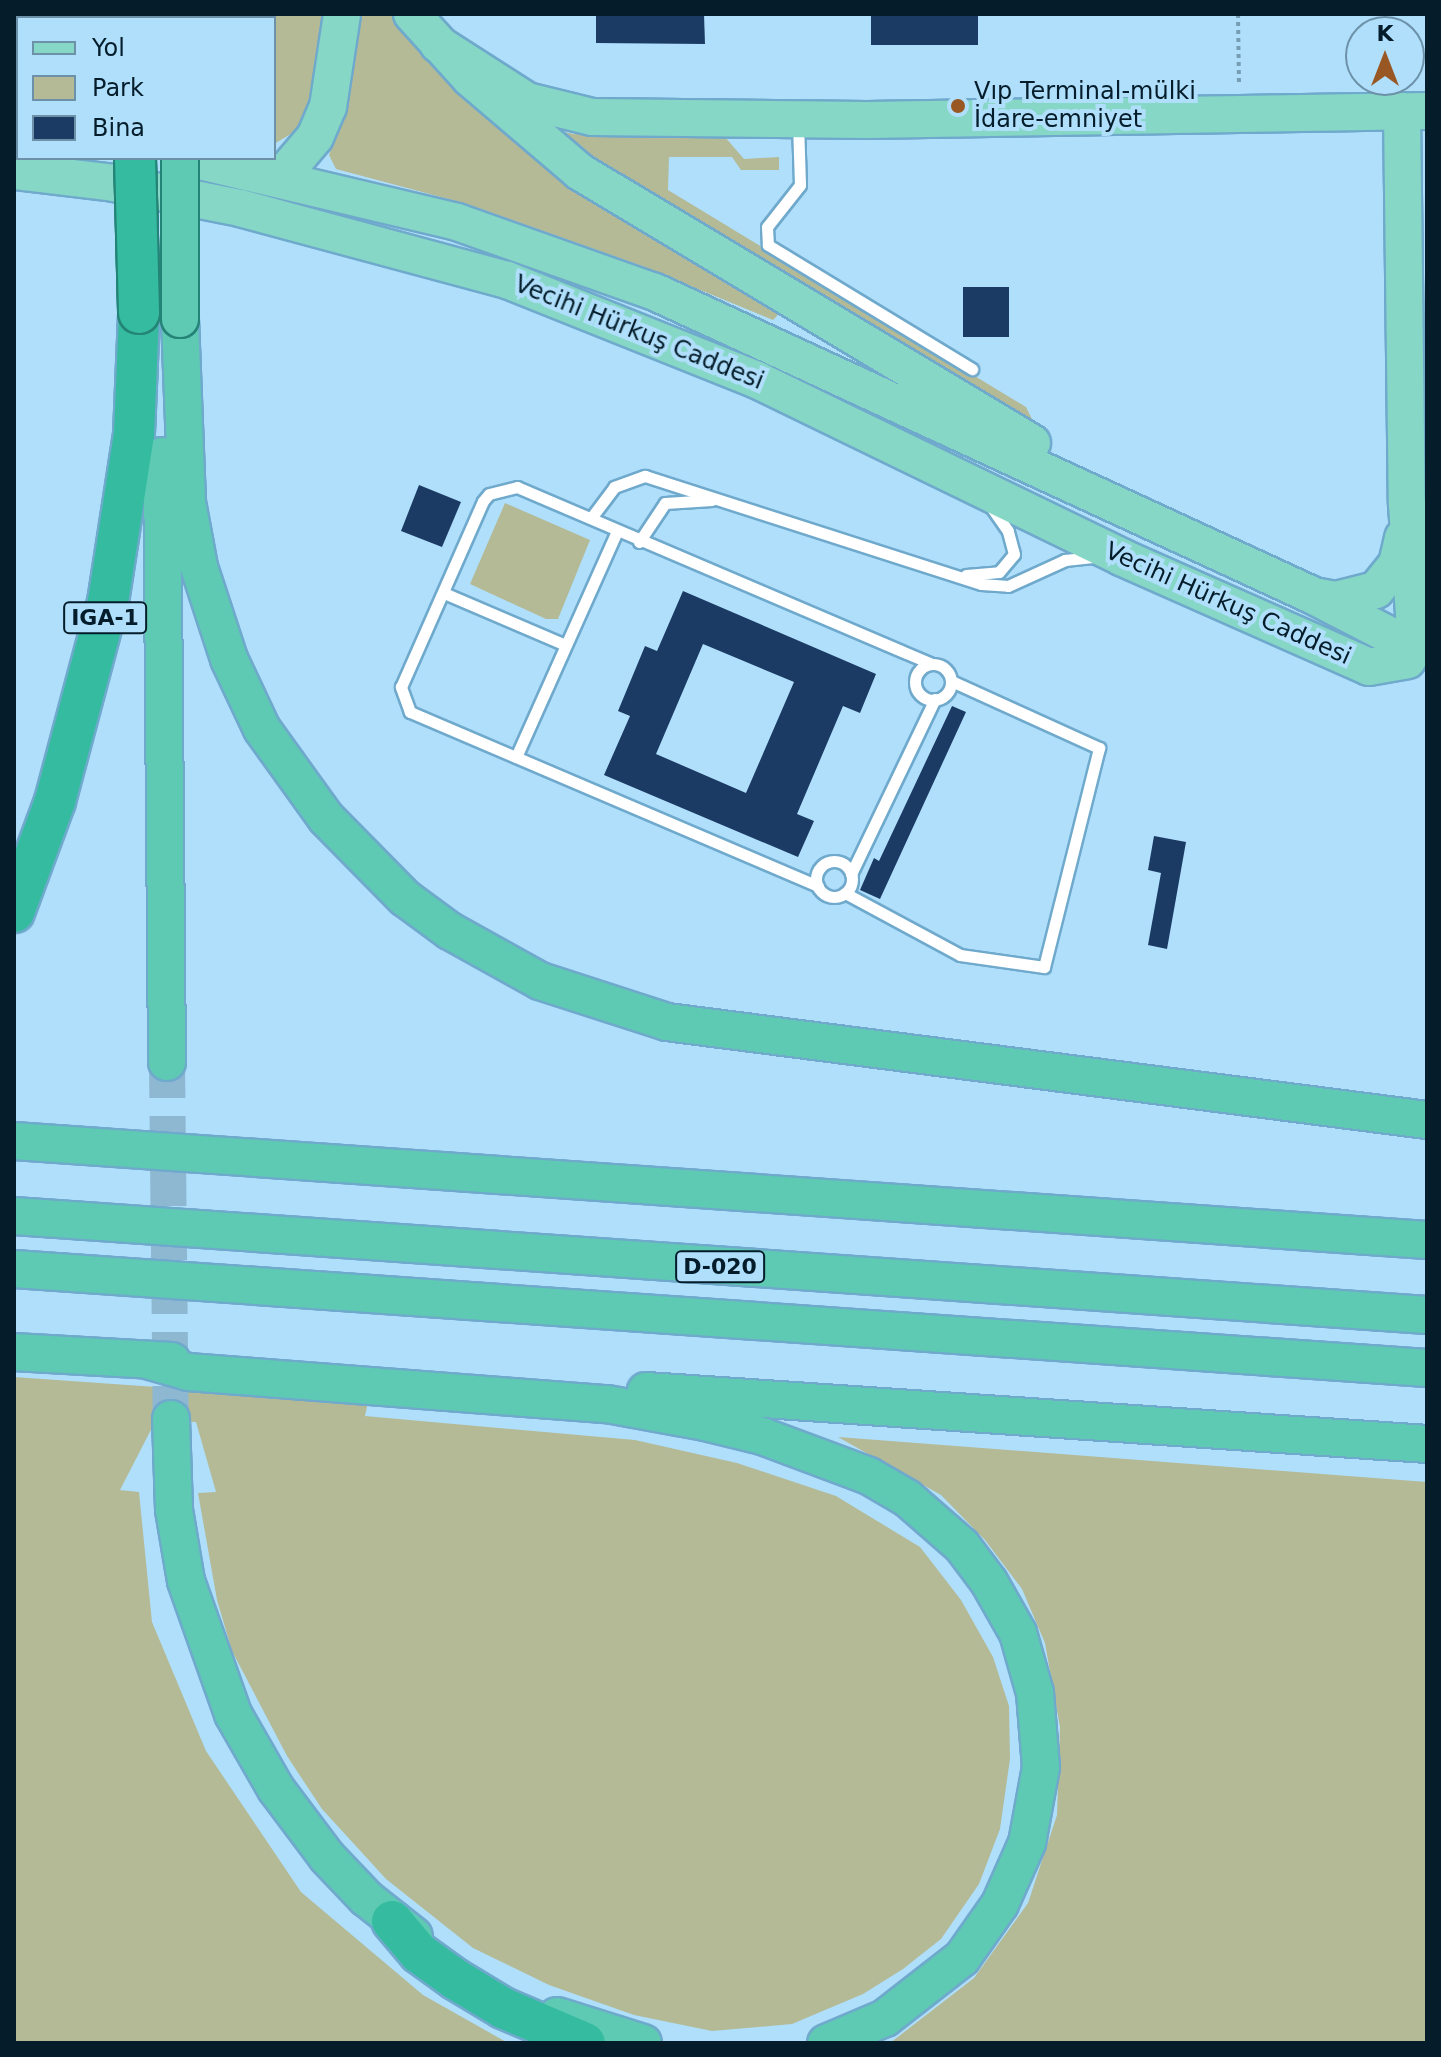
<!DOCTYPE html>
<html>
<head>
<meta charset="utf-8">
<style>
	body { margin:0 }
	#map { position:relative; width:1441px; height:2057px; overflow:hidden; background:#b0dffc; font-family:"DejaVu Sans",sans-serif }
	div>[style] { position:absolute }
	.green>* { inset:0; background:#b4ba96 }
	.building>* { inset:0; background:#1b3b64 }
	.trunk-tunnel>* { height:36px; margin-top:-18px; transform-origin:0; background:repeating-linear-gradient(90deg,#8eb8d2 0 36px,transparent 0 54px) }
	.path>* { height:4px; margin-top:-2px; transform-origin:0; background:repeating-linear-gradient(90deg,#769db4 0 4px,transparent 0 8px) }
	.roads { filter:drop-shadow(2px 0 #6fa9cc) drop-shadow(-2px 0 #6fa9cc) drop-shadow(0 2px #6fa9cc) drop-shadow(0 -2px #6fa9cc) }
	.service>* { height:11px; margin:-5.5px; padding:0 5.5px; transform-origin:5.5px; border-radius:5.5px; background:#fff }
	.service>.ring { margin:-5.5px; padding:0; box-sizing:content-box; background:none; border:11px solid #fff; border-radius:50% }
	.primary>* { height:36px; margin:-18px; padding:0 18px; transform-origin:18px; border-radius:18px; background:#86d7c6 }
	.trunk>* { height:36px; margin:-18px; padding:0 18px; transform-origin:18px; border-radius:18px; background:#5ecab3 }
	.motorway>* { height:40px; margin:-20px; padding:0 20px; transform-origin:20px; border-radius:20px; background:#35bca0 }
	.bridges { filter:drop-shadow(2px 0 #248477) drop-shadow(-2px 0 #248477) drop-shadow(0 2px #248477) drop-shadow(0 -2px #248477) }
	.trunk-bridge>* { height:36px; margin:-18px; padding:0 18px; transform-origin:18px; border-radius:18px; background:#5ecab3 }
	.motorway-bridge>* { height:40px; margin:-20px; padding:0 20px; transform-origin:20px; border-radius:20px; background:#35bca0 }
	.dots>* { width:22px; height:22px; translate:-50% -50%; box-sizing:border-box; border:4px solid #b0dffc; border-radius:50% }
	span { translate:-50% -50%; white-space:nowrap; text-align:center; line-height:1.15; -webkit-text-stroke:8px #b0dffc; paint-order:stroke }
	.shield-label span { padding:2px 6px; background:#b0dffc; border:2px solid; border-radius:6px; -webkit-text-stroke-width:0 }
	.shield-label { font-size:22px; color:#051d2a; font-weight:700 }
	.poi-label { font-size:24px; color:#051d2a }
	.left { translate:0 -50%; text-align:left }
	.street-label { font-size:24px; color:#051d2a }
	.frame { position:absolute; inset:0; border:16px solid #051d2a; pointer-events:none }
	.legend { position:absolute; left:16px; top:16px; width:260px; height:144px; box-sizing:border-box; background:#b0dffc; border:2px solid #6c91a8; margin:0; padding:10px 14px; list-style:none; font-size:24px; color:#051d2a }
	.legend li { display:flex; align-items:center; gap:16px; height:40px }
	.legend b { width:40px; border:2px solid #6c91a8 }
	.north { position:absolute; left:1345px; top:16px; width:80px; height:80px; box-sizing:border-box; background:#b0dffc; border:2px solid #6c91a8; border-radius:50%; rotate:0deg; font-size:22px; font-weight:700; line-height:32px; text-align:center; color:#051d2a }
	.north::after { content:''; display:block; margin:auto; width:28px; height:36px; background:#985723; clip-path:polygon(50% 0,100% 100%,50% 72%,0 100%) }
</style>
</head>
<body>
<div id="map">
	<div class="green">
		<div style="clip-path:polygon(202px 14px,324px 14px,315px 97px,299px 129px,274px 144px,274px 18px)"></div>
		<div style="clip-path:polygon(360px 14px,392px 14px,461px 93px,559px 179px,778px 312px,777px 316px,773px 320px,642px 266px,467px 204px,336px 169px,329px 155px,350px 94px)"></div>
		<div style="clip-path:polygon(544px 127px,573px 134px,725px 137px,744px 159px,779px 157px,779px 170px,741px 170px,732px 157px,669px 157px,668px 190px,1026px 407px,1035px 425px,709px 238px)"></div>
		<div style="clip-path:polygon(505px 503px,590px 540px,558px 619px,546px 619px,470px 584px)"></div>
		<div style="clip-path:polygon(14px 1377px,368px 1402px,365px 1416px,635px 1440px,737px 1463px,836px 1496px,920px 1547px,961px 1600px,993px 1657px,1009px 1706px,1010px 1759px,1000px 1829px,979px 1884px,941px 1939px,903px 1969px,863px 1994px,792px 2024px,712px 2031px,634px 2015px,549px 1985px,473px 1948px,386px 1879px,322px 1809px,287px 1756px,232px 1651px,217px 1600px,198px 1493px,216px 1492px,196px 1422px,156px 1420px,120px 1490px,139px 1492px,152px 1622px,206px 1751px,301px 1892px,423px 1995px,508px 2043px,14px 2043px)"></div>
		<div style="clip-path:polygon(838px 1437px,1427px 1482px,1427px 2043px,890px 2043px,974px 1978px,1028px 1903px,1057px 1815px,1060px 1727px,1045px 1643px,1022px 1589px,985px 1540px,941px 1495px)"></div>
	</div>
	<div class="building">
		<div style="clip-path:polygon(596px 14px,704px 14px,705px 44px,596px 43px)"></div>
		<div style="clip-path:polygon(871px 14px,978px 14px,978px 45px,871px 45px)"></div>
		<div style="clip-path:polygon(963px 287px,1009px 287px,1009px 337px,963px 337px)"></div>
		<div style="clip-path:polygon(419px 485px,461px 502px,442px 547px,401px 531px)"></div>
		<div style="clip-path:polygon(evenodd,683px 591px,876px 674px,860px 713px,843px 706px,797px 814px,814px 821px,798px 857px,604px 775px,630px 716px,618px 711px,645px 646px,657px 651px,683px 591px,703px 644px,794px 682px,746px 793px,656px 754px,703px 644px)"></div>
		<div style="clip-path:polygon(952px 706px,966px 712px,880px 899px,860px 890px,874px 858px,879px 861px)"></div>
		<div style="clip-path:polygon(1154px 836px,1186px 842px,1167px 949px,1148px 945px,1161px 873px,1148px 870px)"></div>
	</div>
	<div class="trunk-tunnel">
		<div style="left:167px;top:1062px;width:357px;rotate:89.4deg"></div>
	</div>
	<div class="path">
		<div style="left:1238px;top:14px;width:70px;rotate:89.2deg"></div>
	</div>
	<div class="roads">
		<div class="service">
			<div style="left:798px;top:124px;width:61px;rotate:88.1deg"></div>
			<div style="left:800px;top:185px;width:53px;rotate:128.2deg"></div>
			<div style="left:767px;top:227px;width:18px;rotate:87deg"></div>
			<div style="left:768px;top:245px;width:239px;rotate:31.3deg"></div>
			<div style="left:591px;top:518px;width:39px;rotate:-53deg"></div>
			<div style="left:614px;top:487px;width:33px;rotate:-20deg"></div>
			<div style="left:645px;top:476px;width:353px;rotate:17.8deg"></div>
			<div style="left:981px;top:584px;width:27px;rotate:4deg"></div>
			<div style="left:1008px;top:586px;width:63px;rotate:-24.5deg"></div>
			<div style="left:1065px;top:560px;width:28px;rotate:-6deg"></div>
			<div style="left:639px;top:542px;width:47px;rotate:-56.3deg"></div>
			<div style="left:665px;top:503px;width:47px;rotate:-3.7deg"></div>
			<div style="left:966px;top:575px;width:33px;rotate:-5deg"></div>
			<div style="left:999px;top:572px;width:23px;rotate:-50deg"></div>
			<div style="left:1014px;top:554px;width:24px;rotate:-105deg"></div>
			<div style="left:1008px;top:531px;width:29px;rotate:-125deg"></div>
			<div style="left:444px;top:593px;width:129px;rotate:23.2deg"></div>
			<div class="ring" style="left:915px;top:664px;width:25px;height:25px"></div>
			<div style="left:516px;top:757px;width:248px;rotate:-65.9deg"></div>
			<div class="ring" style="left:816px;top:861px;width:25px;height:25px"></div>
			<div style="left:851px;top:874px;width:194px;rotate:-64.4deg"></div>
			<div style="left:818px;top:886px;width:444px;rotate:-156.9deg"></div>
			<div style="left:410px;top:712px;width:27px;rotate:-110deg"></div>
			<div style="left:401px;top:687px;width:203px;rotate:-66.2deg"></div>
			<div style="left:483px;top:501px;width:9px;rotate:-49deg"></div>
			<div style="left:489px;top:494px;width:29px;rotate:-14deg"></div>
			<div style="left:517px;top:487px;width:450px;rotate:23.1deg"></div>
			<div style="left:845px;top:893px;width:131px;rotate:28.3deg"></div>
			<div style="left:960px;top:955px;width:85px;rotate:8.1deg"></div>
			<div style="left:1044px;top:967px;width:226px;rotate:-75.9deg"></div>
			<div style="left:1099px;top:748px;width:162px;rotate:-155.6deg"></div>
		</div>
		<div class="primary">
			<div style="left:412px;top:14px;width:86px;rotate:47.8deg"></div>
			<div style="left:470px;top:78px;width:145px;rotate:40.5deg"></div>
			<div style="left:580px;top:172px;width:527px;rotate:30.95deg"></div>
			<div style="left:438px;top:44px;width:106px;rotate:32.6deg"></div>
			<div style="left:527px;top:101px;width:67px;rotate:13.8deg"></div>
			<div style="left:592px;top:117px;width:275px;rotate:0.6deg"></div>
			<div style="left:867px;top:120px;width:560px;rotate:-0.92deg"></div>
			<div style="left:1402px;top:111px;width:393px;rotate:89.3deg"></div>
			<div style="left:1407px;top:504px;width:145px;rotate:86.4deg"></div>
			<div style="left:14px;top:125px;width:4px;rotate:14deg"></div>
			<div style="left:187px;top:158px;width:277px;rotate:13.3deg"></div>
			<div style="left:457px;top:222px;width:210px;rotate:19.5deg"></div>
			<div style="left:655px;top:292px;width:724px;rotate:24.76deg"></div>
			<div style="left:1312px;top:595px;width:117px;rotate:27.4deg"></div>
			<div style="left:14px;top:171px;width:101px;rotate:6.8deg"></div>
			<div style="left:114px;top:183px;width:128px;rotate:11.2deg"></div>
			<div style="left:240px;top:208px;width:277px;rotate:15.1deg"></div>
			<div style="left:507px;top:280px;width:269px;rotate:21.8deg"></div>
			<div style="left:757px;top:380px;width:405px;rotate:25.9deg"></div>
			<div style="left:1121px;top:557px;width:271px;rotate:23.9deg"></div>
			<div style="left:1369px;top:667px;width:39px;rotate:-10deg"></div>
			<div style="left:1407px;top:660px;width:34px;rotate:-54deg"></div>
			<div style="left:281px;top:177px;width:52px;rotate:-49.6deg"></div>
			<div style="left:315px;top:137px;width:33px;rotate:-67deg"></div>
			<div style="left:328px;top:107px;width:94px;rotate:-81.4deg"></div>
			<div style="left:1319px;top:597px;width:17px;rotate:10deg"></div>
			<div style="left:1336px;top:600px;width:41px;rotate:-14deg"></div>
			<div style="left:1376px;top:590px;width:33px;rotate:-51deg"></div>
			<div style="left:1397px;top:564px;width:27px;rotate:-77deg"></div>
		</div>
		<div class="trunk">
			<div style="left:176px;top:14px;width:4px;rotate:90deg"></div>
			<div style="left:180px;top:319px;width:183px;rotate:87.8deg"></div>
			<div style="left:187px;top:502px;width:66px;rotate:79.5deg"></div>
			<div style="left:199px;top:567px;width:97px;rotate:71.9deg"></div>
			<div style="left:229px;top:659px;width:77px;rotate:64.8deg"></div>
			<div style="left:262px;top:729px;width:110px;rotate:54.3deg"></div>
			<div style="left:326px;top:818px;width:112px;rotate:45.4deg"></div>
			<div style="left:405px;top:898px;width:56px;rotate:36.3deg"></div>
			<div style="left:450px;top:931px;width:103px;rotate:29.1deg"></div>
			<div style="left:540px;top:981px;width:133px;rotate:17.9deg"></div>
			<div style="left:667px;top:1022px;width:766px;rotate:7.35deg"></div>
			<div style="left:162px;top:456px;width:606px;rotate:89.53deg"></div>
			<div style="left:14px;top:1141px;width:1416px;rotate:4.01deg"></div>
			<div style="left:14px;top:1216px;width:1416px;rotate:4.01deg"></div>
			<div style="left:14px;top:1269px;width:1416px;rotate:4.01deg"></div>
			<div style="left:14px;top:1352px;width:158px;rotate:3.3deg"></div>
			<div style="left:150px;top:1361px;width:40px;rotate:16deg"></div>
			<div style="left:188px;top:1372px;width:420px;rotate:4.4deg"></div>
			<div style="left:607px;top:1404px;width:100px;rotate:10.4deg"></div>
			<div style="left:705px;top:1422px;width:59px;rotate:13.8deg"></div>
			<div style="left:762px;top:1436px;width:114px;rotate:20.5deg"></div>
			<div style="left:869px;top:1476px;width:44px;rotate:30.1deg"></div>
			<div style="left:907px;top:1498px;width:73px;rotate:41.1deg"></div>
			<div style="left:962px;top:1546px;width:45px;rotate:53.1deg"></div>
			<div style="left:989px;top:1582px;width:59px;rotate:60.4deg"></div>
			<div style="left:1018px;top:1633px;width:62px;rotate:74.2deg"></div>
			<div style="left:1035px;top:1693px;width:74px;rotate:85.4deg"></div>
			<div style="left:1041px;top:1767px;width:77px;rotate:100.4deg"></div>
			<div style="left:1027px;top:1843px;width:67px;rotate:113.9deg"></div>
			<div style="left:1000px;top:1904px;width:66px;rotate:125.1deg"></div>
			<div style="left:962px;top:1958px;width:98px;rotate:142.1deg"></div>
			<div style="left:885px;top:2018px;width:64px;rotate:157deg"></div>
			<div style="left:646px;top:1391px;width:783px;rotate:3.88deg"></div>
			<div style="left:171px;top:1419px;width:91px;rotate:88.1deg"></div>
			<div style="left:174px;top:1510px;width:72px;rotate:80.4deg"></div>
			<div style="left:186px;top:1581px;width:141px;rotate:70.5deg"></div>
			<div style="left:233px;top:1714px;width:86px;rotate:60.2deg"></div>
			<div style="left:276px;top:1789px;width:85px;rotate:53.1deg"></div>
			<div style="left:327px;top:1857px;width:57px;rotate:46.4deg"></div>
			<div style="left:366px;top:1898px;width:61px;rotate:38.4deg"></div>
			<div style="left:557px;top:2016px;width:90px;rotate:17.4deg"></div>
		</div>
		<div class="motorway">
			<div style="left:135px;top:18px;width:4px;rotate:-90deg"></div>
			<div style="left:14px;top:912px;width:118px;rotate:-69.7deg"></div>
			<div style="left:55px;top:801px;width:206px;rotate:-75.1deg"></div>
			<div style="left:108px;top:602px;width:170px;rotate:-81.2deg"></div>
			<div style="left:134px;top:434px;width:121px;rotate:-87.6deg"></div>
			<div style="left:392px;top:1921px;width:42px;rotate:49.8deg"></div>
			<div style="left:419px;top:1953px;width:44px;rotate:35.8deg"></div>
			<div style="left:455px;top:1979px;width:56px;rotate:31.1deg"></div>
			<div style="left:503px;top:2008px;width:89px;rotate:23.1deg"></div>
		</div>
	</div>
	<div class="bridges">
		<div class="trunk-bridge">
			<div style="left:180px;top:158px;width:161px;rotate:90deg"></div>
		</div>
		<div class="motorway-bridge">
			<div style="left:135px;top:158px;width:155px;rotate:88.5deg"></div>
		</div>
	</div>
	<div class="dots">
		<div style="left:958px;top:106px;background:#985723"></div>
	</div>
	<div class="shield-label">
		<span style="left:105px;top:618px">IGA-1</span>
		<span style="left:720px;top:1267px">D-020</span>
	</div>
	<div class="poi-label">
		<span class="left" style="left:974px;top:106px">Vıp Terminal-mülki<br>İdare-emniyet</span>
	</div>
	<div class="street-label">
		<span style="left:639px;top:333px;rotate:22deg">Vecihi Hürkuş Caddesi</span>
		<span style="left:1228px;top:604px;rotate:24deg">Vecihi Hürkuş Caddesi</span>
	</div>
	<div class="frame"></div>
	<ul class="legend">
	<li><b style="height:10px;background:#86d7c6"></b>Yol</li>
	<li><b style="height:22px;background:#b4ba96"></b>Park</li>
	<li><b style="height:22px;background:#1b3b64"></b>Bina</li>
	</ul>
	<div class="north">K</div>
</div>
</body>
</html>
